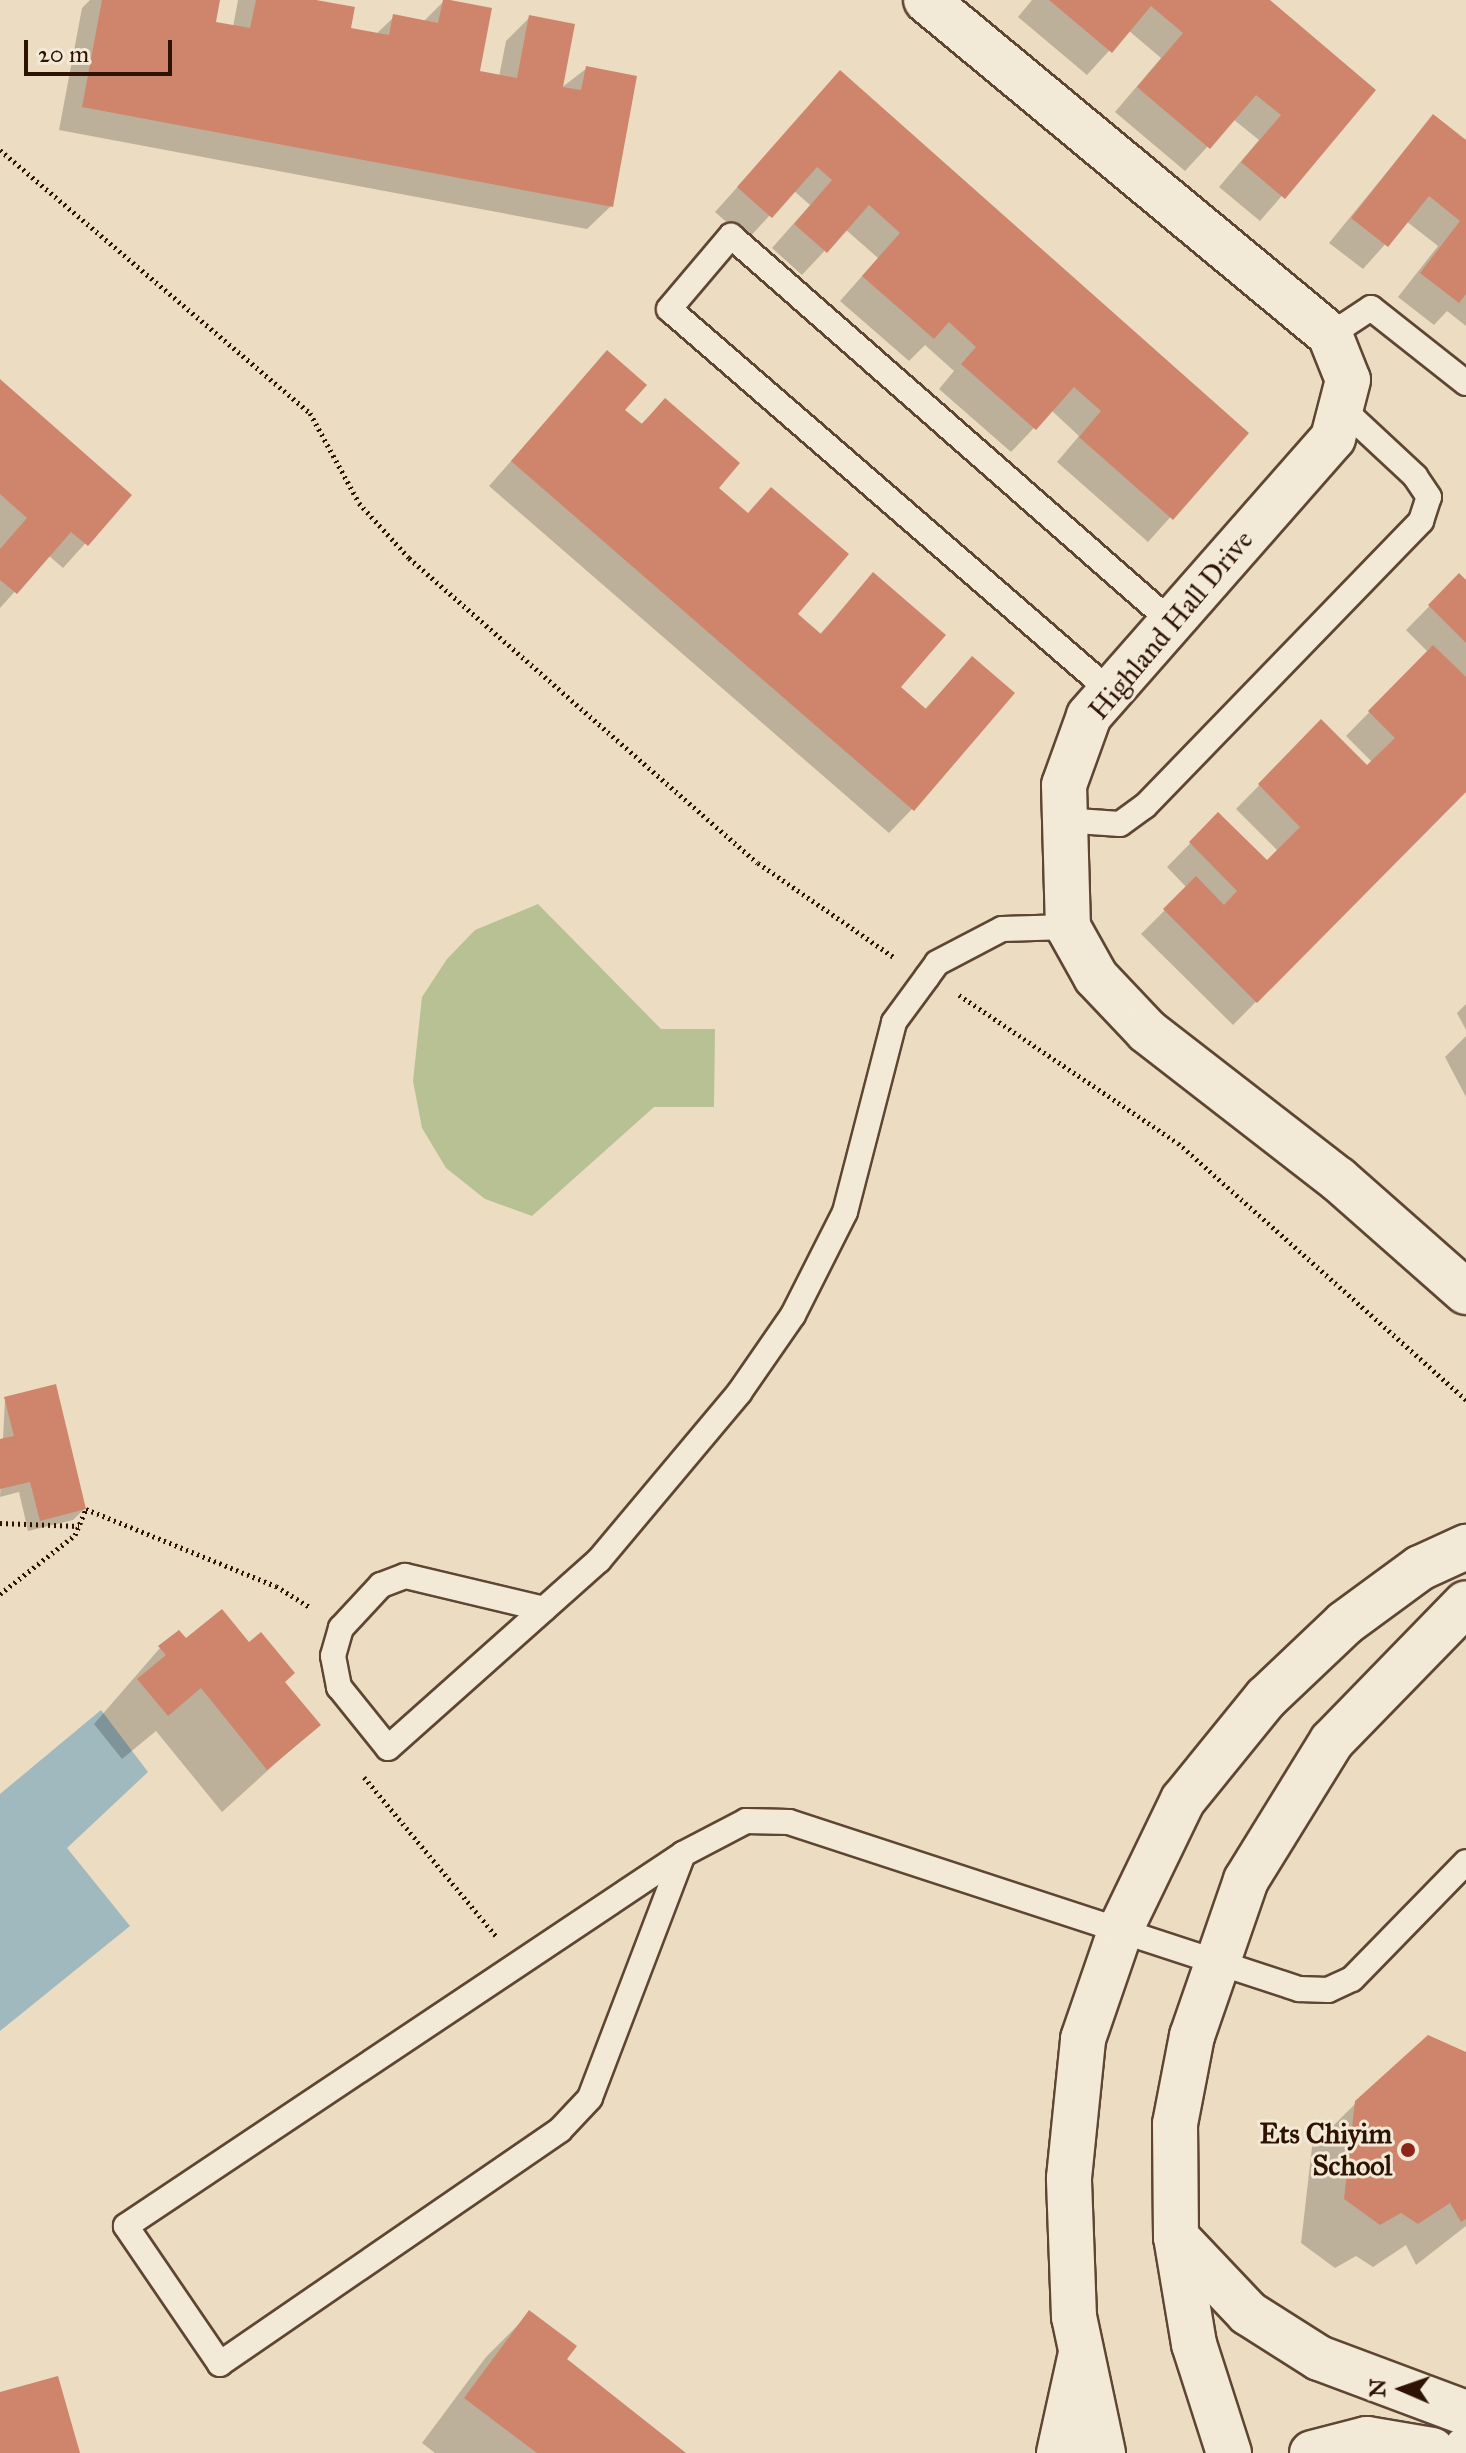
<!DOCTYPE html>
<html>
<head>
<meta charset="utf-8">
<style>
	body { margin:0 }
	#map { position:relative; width:1466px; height:2453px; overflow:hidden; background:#ecddc2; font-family:"IM FELL Great Primer",serif }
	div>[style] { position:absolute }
	.green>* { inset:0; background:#b8c193 }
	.water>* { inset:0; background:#9fb9be }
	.shadow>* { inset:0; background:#0003 }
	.building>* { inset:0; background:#cf856b }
	.path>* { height:5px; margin-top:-2.5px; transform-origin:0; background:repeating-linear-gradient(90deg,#2e1303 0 2px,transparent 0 6px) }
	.roads { filter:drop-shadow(2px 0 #5e4633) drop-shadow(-2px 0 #5e4633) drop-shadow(0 2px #5e4633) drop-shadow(0 -2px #5e4633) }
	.lane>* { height:24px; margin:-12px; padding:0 12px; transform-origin:12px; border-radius:12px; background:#f3e9d7 }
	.street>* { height:44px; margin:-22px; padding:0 22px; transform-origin:22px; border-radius:22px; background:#f3e9d7 }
	.secondary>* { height:44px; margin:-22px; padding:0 22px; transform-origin:22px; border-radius:22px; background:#f3e9d7 }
	.dots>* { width:22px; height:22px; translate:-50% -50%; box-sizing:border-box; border:4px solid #f3e9d7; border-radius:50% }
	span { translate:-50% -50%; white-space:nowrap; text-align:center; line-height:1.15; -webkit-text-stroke:6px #f3e9d7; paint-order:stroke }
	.street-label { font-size:28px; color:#2e1303 }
	.poi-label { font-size:28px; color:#2e1303; font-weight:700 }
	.right { translate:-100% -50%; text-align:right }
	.north { position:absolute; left:1362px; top:2349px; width:80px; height:80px; -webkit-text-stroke:6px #f3e9d7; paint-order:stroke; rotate:272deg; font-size:22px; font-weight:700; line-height:32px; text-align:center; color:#2e1303 }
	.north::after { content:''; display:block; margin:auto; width:28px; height:36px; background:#2e1303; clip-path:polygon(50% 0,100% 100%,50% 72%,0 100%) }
	.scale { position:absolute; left:24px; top:40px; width:148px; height:36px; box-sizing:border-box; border:4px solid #2e1303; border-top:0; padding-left:10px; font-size:24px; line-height:28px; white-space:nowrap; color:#2e1303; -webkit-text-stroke:6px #f3e9d7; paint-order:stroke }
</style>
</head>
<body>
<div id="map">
	<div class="green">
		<div style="clip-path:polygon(538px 904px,661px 1029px,715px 1029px,714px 1107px,654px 1107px,532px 1216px,485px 1199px,446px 1168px,422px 1128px,413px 1081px,422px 997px,447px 959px,475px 930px)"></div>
	</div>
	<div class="water">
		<div style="clip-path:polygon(101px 1710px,148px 1772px,67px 1848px,130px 1926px,0 2031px,0 1794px)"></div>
	</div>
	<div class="shadow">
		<div style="clip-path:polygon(90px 0,218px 0,214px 23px,233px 27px,238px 0,305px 0,349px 30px,375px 35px,394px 17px,423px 22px,444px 1px,478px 73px,499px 77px,506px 41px,530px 17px,561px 88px,587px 68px,611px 206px,587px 229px,59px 130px,82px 8px)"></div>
		<div style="clip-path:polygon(1032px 0,1267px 0,1373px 90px,1260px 221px,1219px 187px,1259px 140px,1233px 119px,1185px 171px,1115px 112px,1161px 58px,1128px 30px,1087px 75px,1018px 17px)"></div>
		<div style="clip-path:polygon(840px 73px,1246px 433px,1148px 542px,1057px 462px,1079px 436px,1051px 410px,1011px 452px,939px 389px,954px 371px,925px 345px,909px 361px,840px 301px,878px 258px,845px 229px,802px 275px,772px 248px,810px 205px,793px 190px,747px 240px,715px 212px)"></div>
		<div style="clip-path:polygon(1433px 116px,1466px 142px,1466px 326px,1447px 311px,1434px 325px,1398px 297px,1438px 246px,1406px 221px,1363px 269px,1329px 243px)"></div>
		<div style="clip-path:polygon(607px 353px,623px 410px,640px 425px,665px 401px,795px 614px,819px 635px,874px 575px,898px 687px,924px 710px,972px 658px,912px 809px,889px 833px,489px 486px)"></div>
		<div style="clip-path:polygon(0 382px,129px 495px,63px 568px,48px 555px,0 608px)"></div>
		<div style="clip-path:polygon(1459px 576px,1466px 583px,1466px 789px,1233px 1025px,1141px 934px,1187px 888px,1167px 867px,1218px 815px,1267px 863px,1278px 851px,1236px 809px,1321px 722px,1367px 768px,1373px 763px,1346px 736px,1428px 652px,1406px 630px)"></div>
		<div style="clip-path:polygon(1466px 1004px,1466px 1030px,1457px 1013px)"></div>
		<div style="clip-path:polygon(1466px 1036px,1466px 1097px,1445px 1057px)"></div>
		<div style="clip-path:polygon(5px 1399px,84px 1509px,73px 1520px,28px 1531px,19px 1492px,0 1497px)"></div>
		<div style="clip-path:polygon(186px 1641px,318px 1725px,222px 1812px,156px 1731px,122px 1759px,94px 1724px,160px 1648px)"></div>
		<div style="clip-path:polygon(1466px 2054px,1466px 2226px,1416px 2265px,1406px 2245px,1373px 2267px,1356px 2256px,1335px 2268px,1301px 2243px,1312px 2147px,1357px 2102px)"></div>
		<div style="clip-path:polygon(530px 2313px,565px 2359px,683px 2453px,435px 2453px,422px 2443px,486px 2357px)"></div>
	</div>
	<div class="building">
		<div style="clip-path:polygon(102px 0,220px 0,216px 22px,250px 28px,256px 0,316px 0,355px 7px,351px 28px,389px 35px,393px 14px,438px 23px,443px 0,450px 0,492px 8px,480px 71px,517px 78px,529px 15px,575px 24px,563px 87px,581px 90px,586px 66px,637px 76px,613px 207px,82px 107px)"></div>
		<div style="clip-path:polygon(1049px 0,1270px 0,1376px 90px,1285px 199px,1241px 162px,1281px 115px,1256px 95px,1210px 149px,1137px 87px,1183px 33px,1151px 6px,1112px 53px)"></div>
		<div style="clip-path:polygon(840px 70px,1249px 433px,1173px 520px,1079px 437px,1101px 411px,1074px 387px,1036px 430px,961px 364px,976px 347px,949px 322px,934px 339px,862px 276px,900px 233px,869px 205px,827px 253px,794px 224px,832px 180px,817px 167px,772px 218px,737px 187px)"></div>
		<div style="clip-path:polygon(1433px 114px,1466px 140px,1466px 294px,1459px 303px,1420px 273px,1460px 221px,1429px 196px,1388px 247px,1351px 218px)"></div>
		<div style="clip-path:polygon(607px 350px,647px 385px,625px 410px,642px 424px,665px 398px,740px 463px,719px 488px,748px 513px,771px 487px,849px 554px,798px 614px,821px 634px,873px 572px,946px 635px,901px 687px,926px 709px,972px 656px,1015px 693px,914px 811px,511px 461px)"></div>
		<div style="clip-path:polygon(0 379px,132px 495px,88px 546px,71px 532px,17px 594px,0 580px,0 549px,27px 518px,0 494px)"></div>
		<div style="clip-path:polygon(1459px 573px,1466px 580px,1466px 643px,1428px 605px)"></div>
		<div style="clip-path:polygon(1433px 645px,1466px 677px,1466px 792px,1257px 1003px,1163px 909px,1196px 876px,1224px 905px,1237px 891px,1189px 842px,1218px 812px,1267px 860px,1300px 827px,1258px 784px,1321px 719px,1367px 765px,1395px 738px,1368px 711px)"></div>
		<div style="clip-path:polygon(56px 1384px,86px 1509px,40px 1521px,30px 1482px,0 1489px,0 1439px,14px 1436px,4px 1397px)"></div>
		<div style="clip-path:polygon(222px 1609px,249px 1642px,261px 1632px,295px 1673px,285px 1682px,321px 1725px,267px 1770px,201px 1688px,168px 1716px,137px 1679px,166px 1655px,158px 1646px,179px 1630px,186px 1638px)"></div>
		<div style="clip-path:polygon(1428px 2035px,1466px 2052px,1466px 2219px,1461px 2222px,1450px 2203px,1418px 2224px,1401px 2213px,1380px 2225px,1344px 2199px,1355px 2101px)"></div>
		<div style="clip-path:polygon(529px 2310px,577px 2346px,567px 2359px,686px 2453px,537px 2453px,464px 2398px)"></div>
		<div style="clip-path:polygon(58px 2376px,80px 2453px,0 2453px,0 2392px)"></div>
	</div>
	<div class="path">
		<div style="left:0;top:150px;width:407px;rotate:40.3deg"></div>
		<div style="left:310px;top:413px;width:102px;rotate:61.4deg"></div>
		<div style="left:359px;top:503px;width:74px;rotate:47.7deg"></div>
		<div style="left:409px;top:558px;width:463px;rotate:41.2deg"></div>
		<div style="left:758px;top:863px;width:167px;rotate:34.7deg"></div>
		<div style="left:959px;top:995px;width:264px;rotate:34.1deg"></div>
		<div style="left:1178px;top:1143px;width:386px;rotate:41.7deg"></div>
		<div style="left:0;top:1523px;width:79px;rotate:2.2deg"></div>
		<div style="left:0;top:1594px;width:95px;rotate:-38.2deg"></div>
		<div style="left:75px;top:1535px;width:28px;rotate:-67deg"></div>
		<div style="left:86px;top:1509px;width:205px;rotate:22.1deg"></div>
		<div style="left:276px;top:1586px;width:39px;rotate:32deg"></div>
		<div style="left:364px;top:1777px;width:207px;rotate:50.3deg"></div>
	</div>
	<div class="roads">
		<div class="lane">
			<div style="left:1330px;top:335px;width:49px;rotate:-33.4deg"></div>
			<div style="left:1371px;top:308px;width:121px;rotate:38.3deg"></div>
			<div style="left:1110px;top:691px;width:583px;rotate:-139.1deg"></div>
			<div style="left:669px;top:309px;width:96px;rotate:-49.7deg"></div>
			<div style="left:731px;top:236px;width:582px;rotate:41.24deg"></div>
			<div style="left:1062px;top:820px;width:58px;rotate:3.9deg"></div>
			<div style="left:1120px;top:824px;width:31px;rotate:-36deg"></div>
			<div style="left:1145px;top:806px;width:397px;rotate:-45.9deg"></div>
			<div style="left:1421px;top:521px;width:25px;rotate:-72deg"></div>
			<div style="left:1429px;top:497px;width:25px;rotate:-124deg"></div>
			<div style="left:1415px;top:476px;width:97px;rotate:-137.1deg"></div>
			<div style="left:544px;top:1609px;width:143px;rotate:-166.6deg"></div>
			<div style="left:405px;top:1576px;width:26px;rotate:159deg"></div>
			<div style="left:381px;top:1585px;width:59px;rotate:132.9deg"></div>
			<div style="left:341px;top:1628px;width:29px;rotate:106deg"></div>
			<div style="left:333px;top:1656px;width:32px;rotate:79deg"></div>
			<div style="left:339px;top:1687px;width:78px;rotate:51.2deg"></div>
			<div style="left:388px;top:1748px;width:283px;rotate:-41.7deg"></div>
			<div style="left:599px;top:1560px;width:218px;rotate:-50deg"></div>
			<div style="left:739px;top:1393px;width:95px;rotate:-55.3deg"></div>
			<div style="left:793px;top:1315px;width:115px;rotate:-63.2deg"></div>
			<div style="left:845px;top:1212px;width:196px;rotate:-75.5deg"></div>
			<div style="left:894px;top:1022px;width:56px;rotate:-53.7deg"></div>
			<div style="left:927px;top:977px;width:17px;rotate:-54deg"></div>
			<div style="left:937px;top:963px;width:73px;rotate:-27.6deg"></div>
			<div style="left:1002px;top:929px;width:66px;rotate:-1.7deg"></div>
			<div style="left:683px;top:1854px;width:261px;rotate:110.9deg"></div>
			<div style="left:590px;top:2098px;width:44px;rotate:133.2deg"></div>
			<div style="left:560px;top:2130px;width:413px;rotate:145.5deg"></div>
			<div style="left:220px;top:2364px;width:167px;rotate:-124.3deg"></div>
			<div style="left:126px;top:2226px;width:670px;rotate:-33.74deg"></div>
			<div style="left:683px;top:1854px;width:71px;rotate:-27.6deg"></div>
			<div style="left:746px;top:1821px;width:43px;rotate:1.3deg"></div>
			<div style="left:789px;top:1822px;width:537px;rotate:18.13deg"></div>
			<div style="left:1299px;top:1989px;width:29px;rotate:2deg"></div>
			<div style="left:1328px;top:1990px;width:26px;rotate:-25deg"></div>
			<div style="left:1352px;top:1979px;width:163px;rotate:-45.7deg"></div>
		</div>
		<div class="street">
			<div style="left:926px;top:0;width:525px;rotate:39.67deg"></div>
			<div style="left:1330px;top:335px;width:48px;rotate:68.2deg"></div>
			<div style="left:1348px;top:380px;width:60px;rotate:104.5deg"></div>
			<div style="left:1333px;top:438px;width:370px;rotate:131.3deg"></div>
			<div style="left:1089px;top:716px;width:73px;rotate:109.9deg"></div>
			<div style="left:1064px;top:785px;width:142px;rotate:88.4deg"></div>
			<div style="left:1068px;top:927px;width:57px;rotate:60.8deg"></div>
			<div style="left:1096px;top:977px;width:74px;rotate:46.6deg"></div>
			<div style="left:1147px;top:1031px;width:242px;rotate:37.8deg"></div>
			<div style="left:1338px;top:1179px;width:171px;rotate:41.4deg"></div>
			<div style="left:1103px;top:2453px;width:139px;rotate:-102deg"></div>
			<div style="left:1074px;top:2317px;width:139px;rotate:-92.1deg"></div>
			<div style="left:1069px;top:2178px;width:140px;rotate:-84.2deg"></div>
			<div style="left:1083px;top:2039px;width:120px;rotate:-71deg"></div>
			<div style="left:1122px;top:1926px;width:140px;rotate:-64.2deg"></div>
			<div style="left:1183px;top:1800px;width:132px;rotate:-50.9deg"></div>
			<div style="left:1266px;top:1698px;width:109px;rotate:-43.5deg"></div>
			<div style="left:1345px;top:1623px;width:93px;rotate:-36.3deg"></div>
			<div style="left:1420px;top:1568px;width:51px;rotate:-24.5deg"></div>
			<div style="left:1229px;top:2453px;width:114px;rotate:-107.8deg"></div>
			<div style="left:1194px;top:2344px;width:109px;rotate:-99.5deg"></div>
			<div style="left:1176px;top:2237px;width:113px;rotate:-90.5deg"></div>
			<div style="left:1175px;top:2124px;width:90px;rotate:-79.1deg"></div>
			<div style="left:1192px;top:2036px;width:165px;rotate:-70.9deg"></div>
			<div style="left:1246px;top:1880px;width:163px;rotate:-58.3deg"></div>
			<div style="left:1332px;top:1741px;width:192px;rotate:-45.8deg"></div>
		</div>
		<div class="secondary">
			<div style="left:1176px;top:2237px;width:105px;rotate:46.5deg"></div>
			<div style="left:1248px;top:2313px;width:84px;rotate:32.4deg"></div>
			<div style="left:1319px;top:2358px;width:157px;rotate:20.5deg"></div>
			<div style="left:1059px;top:2453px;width:102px;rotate:-77.6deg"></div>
			<div style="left:1312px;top:2453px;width:57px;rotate:-14.3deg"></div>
			<div style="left:1367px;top:2439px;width:66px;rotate:9.6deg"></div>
			<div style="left:1463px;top:2453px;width:5px;rotate:-53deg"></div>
		</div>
	</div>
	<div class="dots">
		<div style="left:1408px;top:2150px;background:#8f2418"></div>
	</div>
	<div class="street-label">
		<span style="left:1171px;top:625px;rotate:-50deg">Highland Hall Drive</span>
	</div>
	<div class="poi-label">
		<span class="right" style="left:1392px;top:2150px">Ets Chiyim<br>School</span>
	</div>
	<div class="north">N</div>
	<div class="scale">20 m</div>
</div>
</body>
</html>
